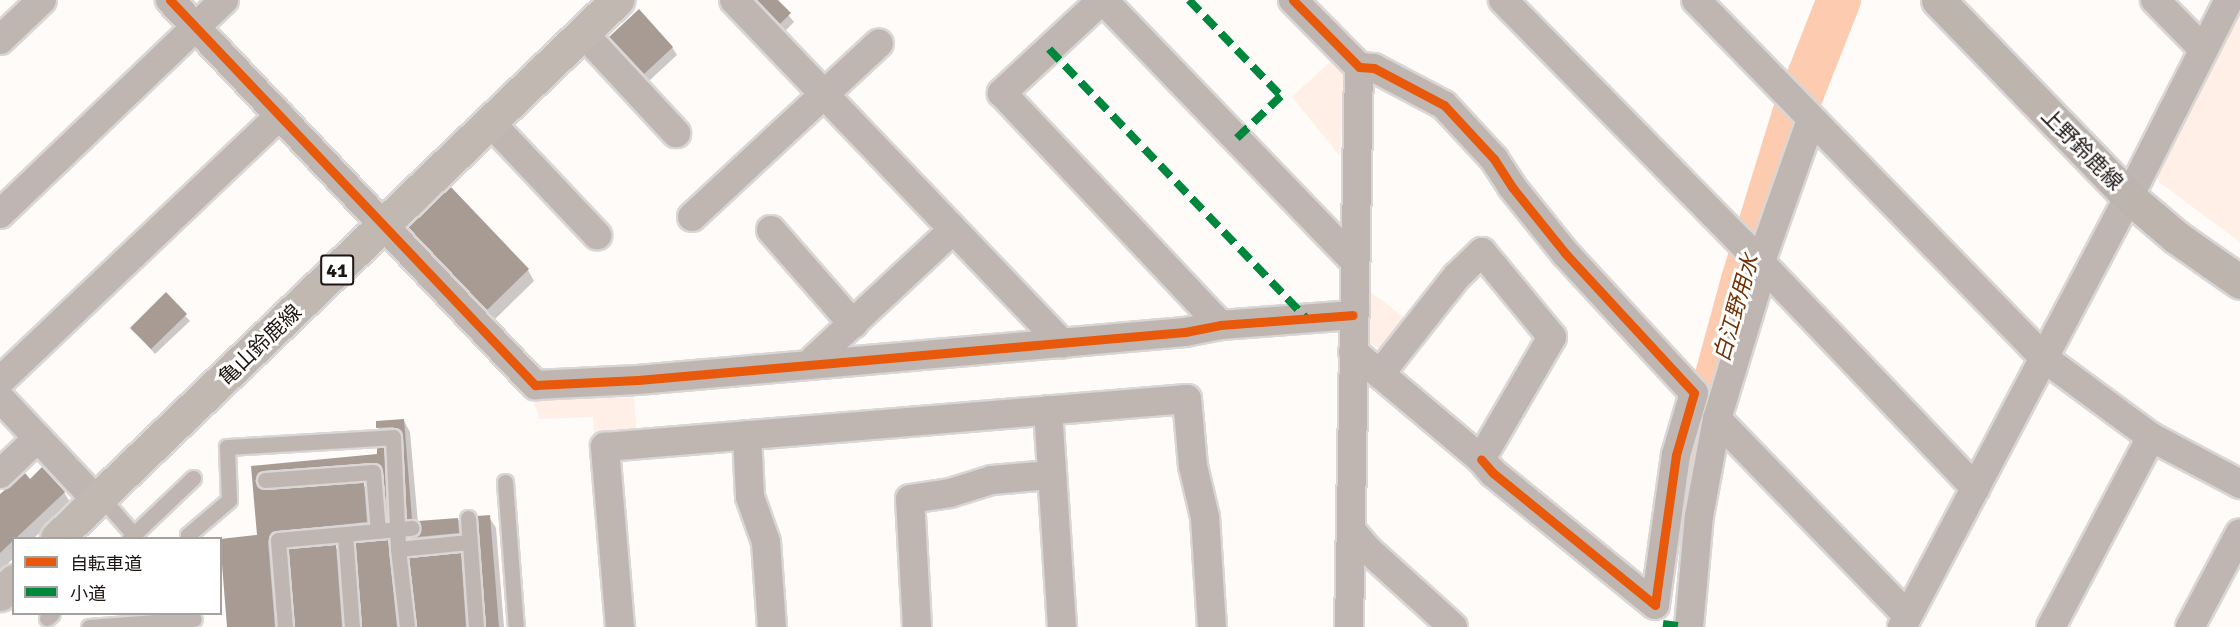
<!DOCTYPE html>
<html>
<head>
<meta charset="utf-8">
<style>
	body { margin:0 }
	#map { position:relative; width:2240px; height:627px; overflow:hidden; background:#fefbf9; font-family:Signika,"Noto Sans JP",sans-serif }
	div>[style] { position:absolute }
	.green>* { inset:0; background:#ffefe6 }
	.shadow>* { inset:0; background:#0003 }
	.river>* { height:44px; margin:-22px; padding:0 22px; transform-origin:22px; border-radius:22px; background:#fdcbaf }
	.building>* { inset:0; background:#a89b93 }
	.roads { filter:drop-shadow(2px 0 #d9d6d5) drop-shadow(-2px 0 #d9d6d5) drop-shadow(0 2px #d9d6d5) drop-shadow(0 -2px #d9d6d5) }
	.lane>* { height:15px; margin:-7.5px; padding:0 7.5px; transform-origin:7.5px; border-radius:7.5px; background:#bfb6b1 }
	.street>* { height:28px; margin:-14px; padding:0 14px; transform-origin:14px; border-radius:14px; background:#bfb6b1 }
	.secondary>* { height:33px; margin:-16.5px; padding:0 16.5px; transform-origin:16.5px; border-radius:16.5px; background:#beb4ae }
	.primary>* { height:33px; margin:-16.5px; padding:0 16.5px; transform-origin:16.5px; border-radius:16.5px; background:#c2b8b2 }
	.quiet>* { height:8px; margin-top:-4px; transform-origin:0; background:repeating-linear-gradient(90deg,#00873e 0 15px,transparent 0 23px) }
	.cycleway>* { height:9px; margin:-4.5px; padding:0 4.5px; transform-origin:4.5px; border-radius:4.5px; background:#e8590c }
	span { translate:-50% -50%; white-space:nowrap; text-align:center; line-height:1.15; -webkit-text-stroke:6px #fff; paint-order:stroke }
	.shield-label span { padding:2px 4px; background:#fff; border:2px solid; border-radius:4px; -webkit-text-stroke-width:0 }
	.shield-label { font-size:20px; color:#1d1511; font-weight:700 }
	.street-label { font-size:21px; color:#1d1511 }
	.water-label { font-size:22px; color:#723406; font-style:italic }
	.legend { position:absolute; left:12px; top:537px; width:210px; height:78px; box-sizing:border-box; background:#fff; border:2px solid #a5a1a0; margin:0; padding:8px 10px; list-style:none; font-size:18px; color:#1d1511 }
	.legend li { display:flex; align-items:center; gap:12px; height:30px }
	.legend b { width:30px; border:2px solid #a5a1a0 }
</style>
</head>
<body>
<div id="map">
	<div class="green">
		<div style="clip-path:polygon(2240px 2px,2240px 242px,2159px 182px,2156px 167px)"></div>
		<div style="clip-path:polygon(1331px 61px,1345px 77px,1340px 156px,1292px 97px)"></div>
		<div style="clip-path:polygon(1369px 291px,1408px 320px,1385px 352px,1365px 340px,1366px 294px)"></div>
		<div style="clip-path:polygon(633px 388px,637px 434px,594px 437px,593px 417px,540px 419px,532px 397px)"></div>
	</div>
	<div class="shadow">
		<div style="clip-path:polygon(754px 0,776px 0,794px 22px,785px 31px)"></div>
		<div style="clip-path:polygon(611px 37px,672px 47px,677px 55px,649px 81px)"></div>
		<div style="clip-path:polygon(410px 227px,528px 270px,534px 281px,494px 320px,416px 238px)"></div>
		<div style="clip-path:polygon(166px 294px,190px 321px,155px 354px,132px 328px)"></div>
		<div style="clip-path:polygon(404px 421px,410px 432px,418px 523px,458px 519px,464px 531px,465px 545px,415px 549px,409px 539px,421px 533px,421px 530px,415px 530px,408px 518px,403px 440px,385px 439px,378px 428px)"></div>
		<div style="clip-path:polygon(383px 449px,390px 461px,393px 527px,388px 520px,384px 474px,271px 482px,262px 487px,265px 491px,363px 484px,370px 496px,373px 534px,284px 542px,280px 627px,228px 627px,258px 536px,253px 467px,379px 455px)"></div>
		<div style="clip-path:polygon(29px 481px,64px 492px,71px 504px,34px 538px,14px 538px,14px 558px,0 571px,0 498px)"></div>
		<div style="clip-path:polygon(489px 517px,496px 528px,504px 627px,487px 627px)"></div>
		<div style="clip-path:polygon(387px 541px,394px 553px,403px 627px,363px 627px)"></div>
		<div style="clip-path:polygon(335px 546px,342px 558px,347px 627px,296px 627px)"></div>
		<div style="clip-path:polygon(460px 554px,467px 566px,471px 627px,418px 627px)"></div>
	</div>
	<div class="river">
		<div style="left:1687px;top:512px;width:61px;rotate:-81.5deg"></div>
		<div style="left:1696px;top:452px;width:178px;rotate:-74.7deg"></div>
		<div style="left:1743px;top:280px;width:174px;rotate:-72.9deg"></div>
		<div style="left:1794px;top:114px;width:123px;rotate:-68.5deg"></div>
	</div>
	<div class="building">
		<div style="clip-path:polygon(757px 0,778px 0,791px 13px,780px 24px)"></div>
		<div style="clip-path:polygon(639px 9px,673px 47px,644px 74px,609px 37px)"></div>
		<div style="clip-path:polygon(450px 186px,529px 269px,487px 310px,408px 227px)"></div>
		<div style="clip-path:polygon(166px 292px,187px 314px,151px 349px,130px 328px)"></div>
		<div style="clip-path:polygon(404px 419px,412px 519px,406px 519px,401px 432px,393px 427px,376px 428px,376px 421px)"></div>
		<div style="clip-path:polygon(384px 447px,387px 520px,383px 471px,377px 463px,259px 472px,255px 481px,260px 488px,265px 490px,364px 482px,367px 522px,272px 532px,268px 541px,275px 627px,227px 627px,220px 539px,257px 535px,251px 466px,377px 454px,377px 448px)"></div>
		<div style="clip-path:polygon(42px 467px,65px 492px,0 553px,0 494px,25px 473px,30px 479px)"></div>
		<div style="clip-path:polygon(490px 515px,499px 627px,486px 627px,477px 516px)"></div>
		<div style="clip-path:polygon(458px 518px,459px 533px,407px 538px,420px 533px,418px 521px)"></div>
		<div style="clip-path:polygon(388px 540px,397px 627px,362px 627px,355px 543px)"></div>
		<div style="clip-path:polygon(336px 545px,342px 627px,295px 627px,288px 549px)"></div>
		<div style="clip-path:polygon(461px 553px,466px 627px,417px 627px,409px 558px)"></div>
	</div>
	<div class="roads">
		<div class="lane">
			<div style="left:265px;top:480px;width:108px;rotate:-4.2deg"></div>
			<div style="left:373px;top:472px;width:59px;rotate:85.2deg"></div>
			<div style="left:505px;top:482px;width:145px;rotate:85.7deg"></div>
			<div style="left:100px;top:496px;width:52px;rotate:48.9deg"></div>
			<div style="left:468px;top:518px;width:109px;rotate:85.8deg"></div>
			<div style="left:345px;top:534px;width:93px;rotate:85.7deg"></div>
			<div style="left:130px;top:538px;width:87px;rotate:-43.6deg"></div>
			<div style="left:188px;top:538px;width:3px;rotate:-90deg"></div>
			<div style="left:188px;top:535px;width:54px;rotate:-40.5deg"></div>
			<div style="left:229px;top:500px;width:53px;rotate:-92.2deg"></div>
			<div style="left:227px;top:447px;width:166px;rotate:-3.4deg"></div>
			<div style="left:393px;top:437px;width:112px;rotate:87.4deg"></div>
			<div style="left:398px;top:549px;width:79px;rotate:83.4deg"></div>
			<div style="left:398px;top:549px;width:71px;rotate:-5.6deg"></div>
			<div style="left:47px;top:618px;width:6px;rotate:-39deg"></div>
			<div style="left:89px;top:627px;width:105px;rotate:-4.4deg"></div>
			<div style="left:285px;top:627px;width:87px;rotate:-94.6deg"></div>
			<div style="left:278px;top:540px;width:134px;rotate:-5.2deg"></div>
		</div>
		<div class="street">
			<div style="left:170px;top:0;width:531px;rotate:46.53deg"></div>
			<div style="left:535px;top:385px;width:103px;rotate:-2.8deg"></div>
			<div style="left:638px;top:380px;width:549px;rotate:-5.01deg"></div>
			<div style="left:1185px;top:332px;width:37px;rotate:-11deg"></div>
			<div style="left:1221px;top:325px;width:132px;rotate:-4.3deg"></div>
			<div style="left:734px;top:0;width:475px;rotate:46.3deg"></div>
			<div style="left:1102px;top:0;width:137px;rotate:137.1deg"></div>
			<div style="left:1002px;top:93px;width:319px;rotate:46.7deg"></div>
			<div style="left:1103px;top:0;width:362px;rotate:46.1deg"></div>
			<div style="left:1293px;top:0;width:94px;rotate:45.4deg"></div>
			<div style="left:1359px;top:67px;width:15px;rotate:4deg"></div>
			<div style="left:1374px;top:68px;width:79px;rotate:27.9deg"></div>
			<div style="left:1444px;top:105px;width:74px;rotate:47.2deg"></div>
			<div style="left:1494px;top:159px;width:33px;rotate:57deg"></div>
			<div style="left:1512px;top:187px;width:85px;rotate:51.2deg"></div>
			<div style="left:1565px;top:253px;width:190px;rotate:47.3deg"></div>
			<div style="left:1694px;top:393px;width:65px;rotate:106.2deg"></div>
			<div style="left:1676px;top:455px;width:151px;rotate:98deg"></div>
			<div style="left:1655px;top:605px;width:209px;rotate:-140.8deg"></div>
			<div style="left:1493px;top:473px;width:18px;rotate:-131deg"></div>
			<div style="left:1503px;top:0;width:339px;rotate:45.5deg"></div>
			<div style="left:1741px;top:242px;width:340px;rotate:46.4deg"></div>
			<div style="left:1696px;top:0;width:499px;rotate:45.8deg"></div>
			<div style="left:2044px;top:358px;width:133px;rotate:36.4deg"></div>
			<div style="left:2151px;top:437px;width:101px;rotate:27.8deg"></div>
			<div style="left:2155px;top:0;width:69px;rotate:45.6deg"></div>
			<div style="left:583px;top:33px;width:137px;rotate:47.1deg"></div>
			<div style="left:0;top:40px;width:58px;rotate:-43.6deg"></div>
			<div style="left:490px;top:122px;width:156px;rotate:46.6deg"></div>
			<div style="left:0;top:214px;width:310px;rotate:-43.7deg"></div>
			<div style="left:692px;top:217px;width:255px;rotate:-42.9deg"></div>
			<div style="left:771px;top:230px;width:125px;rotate:48.9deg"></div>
			<div style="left:1353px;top:352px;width:35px;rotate:39deg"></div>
			<div style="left:1380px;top:374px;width:132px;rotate:40.1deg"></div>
			<div style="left:1481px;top:459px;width:141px;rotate:-59.8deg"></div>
			<div style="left:1552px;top:337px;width:110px;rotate:-129.5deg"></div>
			<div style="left:1482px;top:252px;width:35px;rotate:136deg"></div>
			<div style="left:1457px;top:276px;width:125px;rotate:128.2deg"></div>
			<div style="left:808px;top:365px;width:198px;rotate:-43deg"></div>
			<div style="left:0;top:381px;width:386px;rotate:-43.5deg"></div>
			<div style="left:0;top:398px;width:140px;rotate:46.7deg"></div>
			<div style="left:1048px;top:410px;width:217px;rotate:86.3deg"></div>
			<div style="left:1717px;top:419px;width:274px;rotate:45.9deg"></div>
			<div style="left:747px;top:435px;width:62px;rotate:87.2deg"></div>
			<div style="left:750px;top:497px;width:48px;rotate:70.4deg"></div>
			<div style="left:766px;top:542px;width:85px;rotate:86deg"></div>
			<div style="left:0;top:474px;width:52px;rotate:-43.5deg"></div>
			<div style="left:1351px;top:530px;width:25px;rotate:50deg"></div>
			<div style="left:1367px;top:549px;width:116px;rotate:42.2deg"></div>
			<div style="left:620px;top:627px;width:181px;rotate:-94.8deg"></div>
			<div style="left:605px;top:447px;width:584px;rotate:-4.71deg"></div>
			<div style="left:1187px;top:399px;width:67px;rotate:84.9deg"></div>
			<div style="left:1193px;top:466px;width:52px;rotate:76.8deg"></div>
			<div style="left:1205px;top:517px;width:110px;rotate:86.4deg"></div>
			<div style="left:917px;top:627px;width:128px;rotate:-93.1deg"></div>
			<div style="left:910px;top:499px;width:40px;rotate:-8.5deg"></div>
			<div style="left:950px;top:493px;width:44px;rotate:-17.2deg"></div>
			<div style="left:992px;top:480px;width:58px;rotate:-4.9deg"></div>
			<div style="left:1349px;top:627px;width:560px;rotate:-88.98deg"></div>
			<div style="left:1689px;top:627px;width:111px;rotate:-84.9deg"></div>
			<div style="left:1699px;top:516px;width:99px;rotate:-79.5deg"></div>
			<div style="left:1717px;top:419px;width:141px;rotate:-73.1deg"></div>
			<div style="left:1758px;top:284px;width:20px;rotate:-84deg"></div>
			<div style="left:1760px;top:264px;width:153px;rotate:-70.5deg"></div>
			<div style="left:1902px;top:627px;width:486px;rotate:-62.2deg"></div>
			<div style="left:2129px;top:197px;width:221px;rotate:-63.1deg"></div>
			<div style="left:2051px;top:627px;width:215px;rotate:-62.2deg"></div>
			<div style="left:2190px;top:627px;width:106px;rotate:-62deg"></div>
		</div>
		<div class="secondary">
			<div style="left:1938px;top:0;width:274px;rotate:45.9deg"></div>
			<div style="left:2129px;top:197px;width:62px;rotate:40.4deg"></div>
			<div style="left:2176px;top:237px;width:78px;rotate:35.1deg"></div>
		</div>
		<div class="primary">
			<div style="left:57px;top:538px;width:777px;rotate:-43.85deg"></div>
			<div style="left:0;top:594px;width:19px;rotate:-43deg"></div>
		</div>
	</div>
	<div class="quiet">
		<div style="left:1189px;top:0;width:133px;rotate:46.2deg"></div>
		<div style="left:1281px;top:96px;width:61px;rotate:136.3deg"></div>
		<div style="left:1049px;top:49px;width:373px;rotate:46.3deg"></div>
		<div style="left:1663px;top:624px;width:22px;rotate:8deg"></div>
	</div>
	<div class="cycleway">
		<div style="left:170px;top:0;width:531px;rotate:46.53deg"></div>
		<div style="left:535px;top:385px;width:103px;rotate:-2.8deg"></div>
		<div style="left:638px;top:380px;width:549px;rotate:-5.01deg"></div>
		<div style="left:1185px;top:332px;width:37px;rotate:-11deg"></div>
		<div style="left:1221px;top:325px;width:132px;rotate:-4.3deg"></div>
		<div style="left:1293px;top:0;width:94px;rotate:45.4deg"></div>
		<div style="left:1359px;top:67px;width:15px;rotate:4deg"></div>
		<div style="left:1374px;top:68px;width:79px;rotate:27.9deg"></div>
		<div style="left:1444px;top:105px;width:74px;rotate:47.2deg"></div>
		<div style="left:1494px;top:159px;width:33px;rotate:57deg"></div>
		<div style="left:1512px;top:187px;width:85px;rotate:51.2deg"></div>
		<div style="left:1565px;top:253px;width:190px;rotate:47.3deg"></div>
		<div style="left:1694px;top:393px;width:65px;rotate:106.2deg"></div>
		<div style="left:1676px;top:455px;width:151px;rotate:98deg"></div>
		<div style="left:1655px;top:605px;width:209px;rotate:-140.8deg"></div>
		<div style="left:1493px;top:473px;width:18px;rotate:-131deg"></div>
	</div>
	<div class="shield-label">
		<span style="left:337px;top:270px">41</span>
	</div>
	<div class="street-label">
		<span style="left:2082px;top:149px;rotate:45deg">上野鈴鹿線</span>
		<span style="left:260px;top:345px;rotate:-44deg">亀山鈴鹿線</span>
	</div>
	<div class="water-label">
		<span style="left:1736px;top:308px;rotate:-74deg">白江野用水</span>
	</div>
	<ul class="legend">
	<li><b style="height:8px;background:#e8590c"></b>自転車道</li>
	<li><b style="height:8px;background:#00873e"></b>小道</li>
	</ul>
</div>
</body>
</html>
